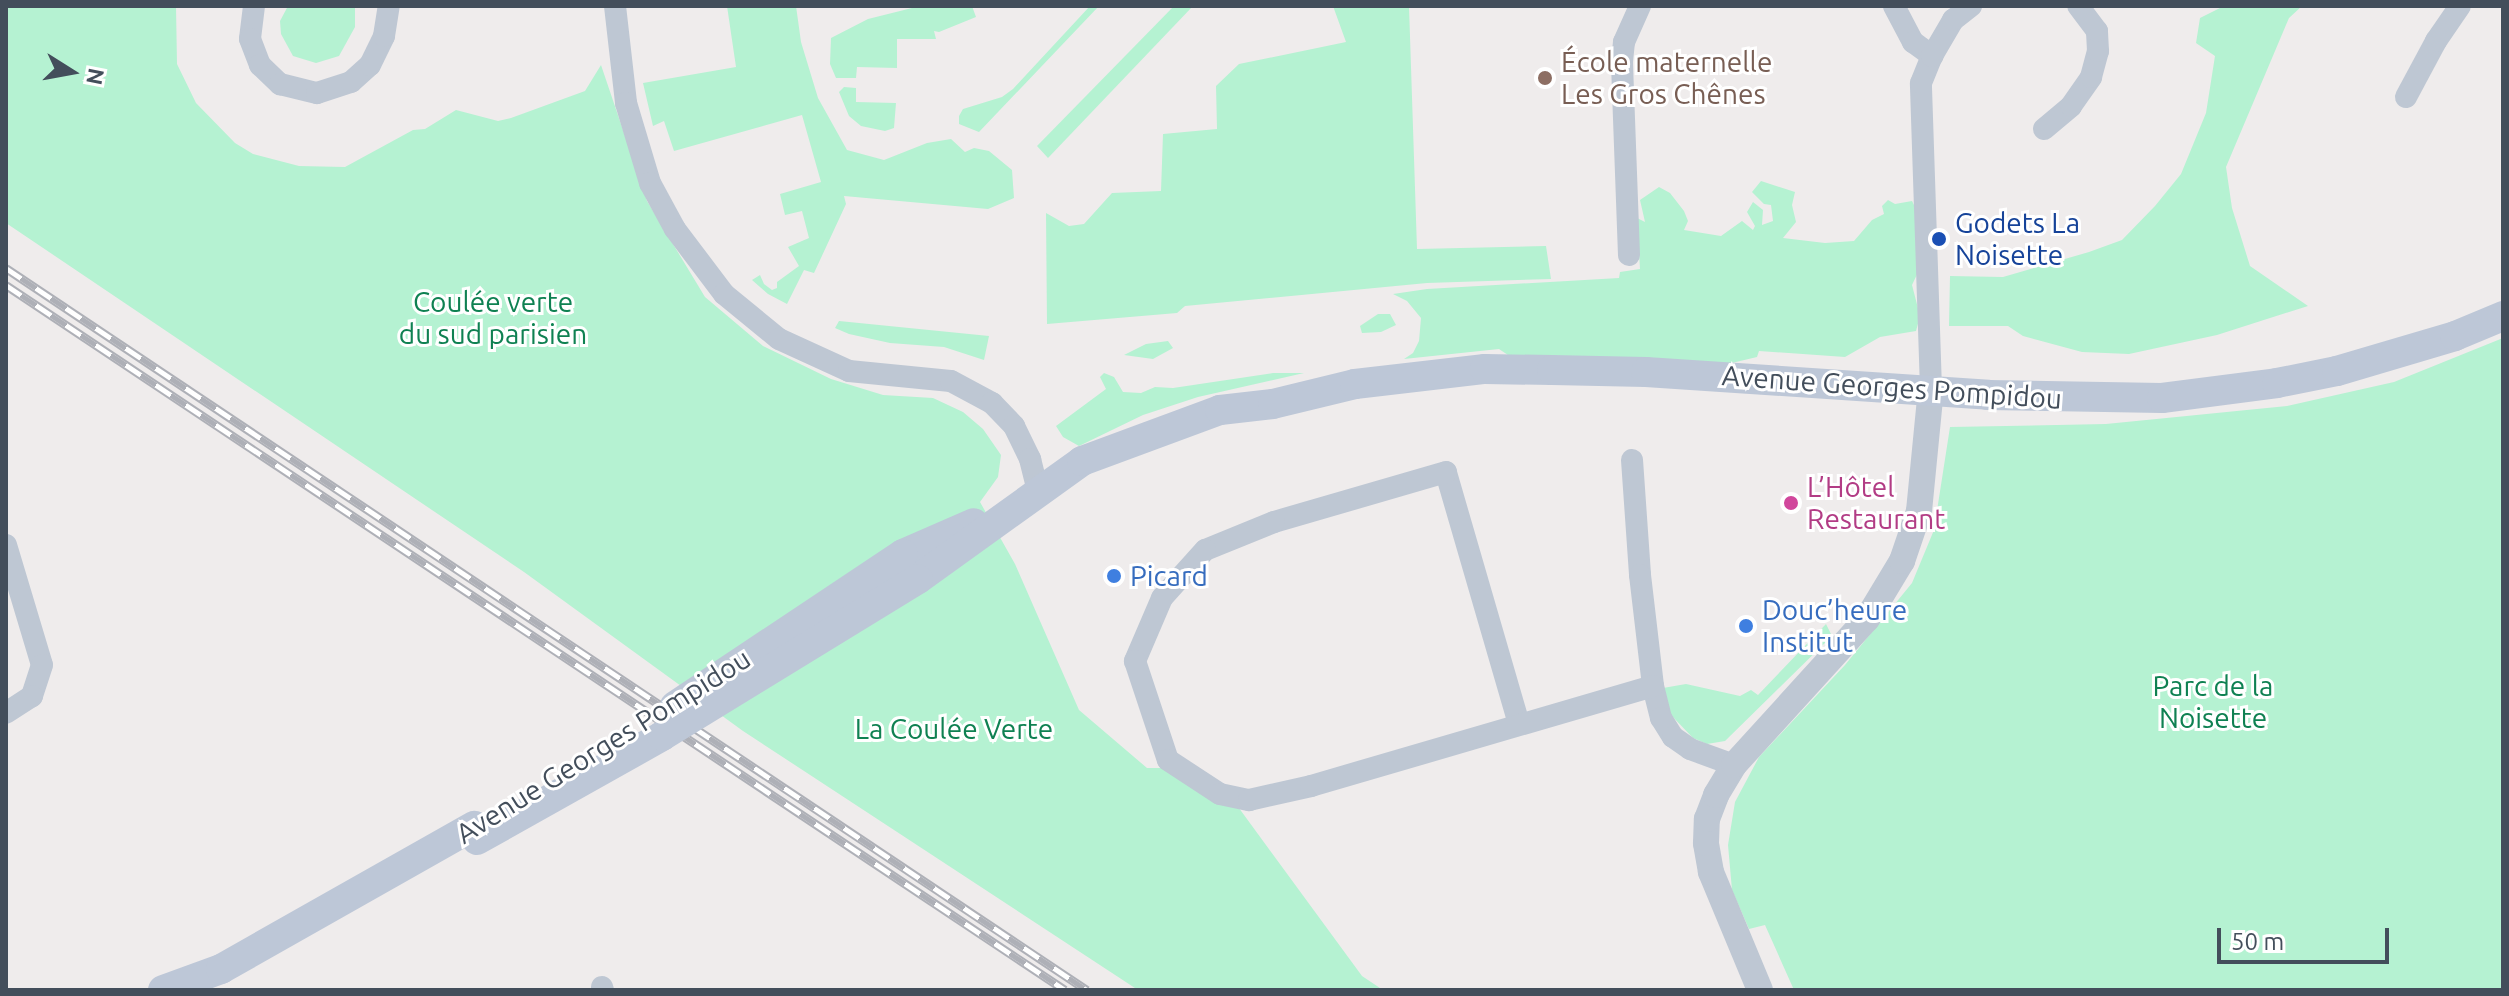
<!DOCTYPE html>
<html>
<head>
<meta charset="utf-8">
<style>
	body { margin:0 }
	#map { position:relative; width:2509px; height:996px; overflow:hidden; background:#efecec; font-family:Ubuntu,sans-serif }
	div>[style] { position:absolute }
	.green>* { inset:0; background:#b5f2d2 }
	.minor>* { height:22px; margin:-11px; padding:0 11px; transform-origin:11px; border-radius:11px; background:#bec7d3 }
	.tertiary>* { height:26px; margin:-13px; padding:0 13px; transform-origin:13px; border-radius:13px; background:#bec7d3 }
	.secondary>* { height:30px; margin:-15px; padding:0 15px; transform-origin:15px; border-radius:15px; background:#bdc7d7 }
	.rail>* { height:9px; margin-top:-4.5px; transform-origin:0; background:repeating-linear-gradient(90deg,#fff 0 18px,#aeb0b7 0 36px); box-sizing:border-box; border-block:2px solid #aeb0b7 }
	.secondary-bridge>* { height:30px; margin:-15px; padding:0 15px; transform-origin:15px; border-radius:15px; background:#bdc7d7 }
	.dots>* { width:22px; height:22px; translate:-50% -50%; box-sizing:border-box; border:4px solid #fff; border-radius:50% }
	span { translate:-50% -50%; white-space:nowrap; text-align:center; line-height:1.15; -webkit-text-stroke:6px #fff; paint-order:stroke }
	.education-label { font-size:28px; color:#785e54 }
	.left { translate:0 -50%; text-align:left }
	.transit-label { font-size:28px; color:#164399 }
	.park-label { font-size:28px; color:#0f8152 }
	.street-label { font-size:28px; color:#434e5b }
	.hotel-label { font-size:28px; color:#b23c85 }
	.shop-label { font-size:28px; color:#366cbe }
	.frame { position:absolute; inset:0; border:8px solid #434e5b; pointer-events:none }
	.north { position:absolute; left:32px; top:32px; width:80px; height:80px; -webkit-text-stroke:6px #fff; paint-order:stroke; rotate:101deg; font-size:22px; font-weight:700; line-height:32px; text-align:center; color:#434e5b }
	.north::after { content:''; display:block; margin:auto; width:28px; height:36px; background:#434e5b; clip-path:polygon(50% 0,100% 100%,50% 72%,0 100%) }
	.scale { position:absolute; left:2217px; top:928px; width:172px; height:36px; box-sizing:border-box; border:4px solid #434e5b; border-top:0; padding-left:10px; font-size:24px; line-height:28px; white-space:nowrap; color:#434e5b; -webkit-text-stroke:6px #fff; paint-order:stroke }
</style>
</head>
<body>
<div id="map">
	<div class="green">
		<div style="clip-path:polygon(6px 6px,176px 6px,177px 64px,196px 103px,235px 143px,253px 154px,299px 166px,345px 167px,413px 130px,425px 129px,456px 110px,498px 121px,511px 118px,585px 91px,601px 65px,647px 201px,705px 297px,763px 346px,831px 379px,883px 395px,933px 398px,963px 412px,983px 429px,1001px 455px,998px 477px,980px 502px,1015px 564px,1079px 710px,1147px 768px,1163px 768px,1236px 804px,1362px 976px,1383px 990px,1138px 990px,743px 731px,524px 572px,6px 223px)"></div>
		<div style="clip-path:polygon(288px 6px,355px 6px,355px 27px,339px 56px,316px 63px,293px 56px,281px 34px,280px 21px)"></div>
		<div style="clip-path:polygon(727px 6px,796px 6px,801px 42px,818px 98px,847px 150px,884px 160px,927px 143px,951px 139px,965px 152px,974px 148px,989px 151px,1012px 170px,1014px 198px,988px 209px,844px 196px,846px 204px,814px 273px,804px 270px,787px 304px,768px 294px,752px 280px,760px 275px,764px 284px,772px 290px,777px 288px,777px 282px,799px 266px,788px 247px,809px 238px,802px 211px,785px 215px,780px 194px,821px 182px,802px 115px,674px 151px,664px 121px,653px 126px,643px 83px,736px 67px)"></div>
		<div style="clip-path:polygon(920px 6px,972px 6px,976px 17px,939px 32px,934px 31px,936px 39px,897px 39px,897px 68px,857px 67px,856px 78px,836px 78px,830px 64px,831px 38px,868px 19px)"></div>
		<div style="clip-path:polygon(1090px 6px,1099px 6px,979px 132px,959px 124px,959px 116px,963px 109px,1002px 97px,1013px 89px)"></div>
		<div style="clip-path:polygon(1174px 6px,1193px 6px,1048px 158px,1037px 146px)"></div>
		<div style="clip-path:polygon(1333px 6px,1409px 6px,1417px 249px,1546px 246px,1551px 279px,1427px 283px,1185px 306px,1177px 313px,1047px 324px,1046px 213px,1069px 226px,1084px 224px,1112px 193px,1161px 191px,1163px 134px,1217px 129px,1216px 86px,1239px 64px,1346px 42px)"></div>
		<div style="clip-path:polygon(2224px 6px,2302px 6px,2289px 18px,2226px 167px,2232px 208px,2250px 266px,2308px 306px,2217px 335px,2129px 354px,2082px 352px,2023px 336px,2008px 326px,1949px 326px,1950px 276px,2003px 277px,2089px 252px,2122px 240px,2155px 206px,2181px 174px,2206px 113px,2215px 56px,2196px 43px,2200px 18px)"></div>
		<div style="clip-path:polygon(844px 87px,856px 88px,856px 102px,896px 103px,894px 128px,885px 131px,861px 126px,849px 116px,839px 92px)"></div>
		<div style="clip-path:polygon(1761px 181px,1795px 192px,1792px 205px,1796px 222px,1783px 238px,1825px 243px,1854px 241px,1872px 220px,1884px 214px,1882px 206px,1888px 200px,1895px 204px,1912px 201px,1918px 213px,1921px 266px,1912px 285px,1920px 316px,1916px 331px,1880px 337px,1845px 357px,1759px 351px,1757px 357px,1719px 366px,1508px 355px,1499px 349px,1404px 359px,1413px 353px,1419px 341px,1421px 318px,1407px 301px,1393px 294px,1427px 289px,1619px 278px,1620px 272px,1640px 269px,1637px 218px,1645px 222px,1640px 200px,1659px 187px,1670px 193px,1684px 211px,1688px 221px,1684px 230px,1721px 236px,1742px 221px,1753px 230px,1755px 226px,1747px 212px,1753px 202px,1763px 210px,1762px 225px,1773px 221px,1771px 205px,1764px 204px,1752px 192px)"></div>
		<div style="clip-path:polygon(1378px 314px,1390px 314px,1396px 325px,1381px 332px,1362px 333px,1360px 326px)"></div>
		<div style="clip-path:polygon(839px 321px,989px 336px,984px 360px,944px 347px,890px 343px,849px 334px,835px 328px)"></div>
		<div style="clip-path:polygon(2503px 338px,2503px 990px,1794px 990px,1765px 925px,1749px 929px,1732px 890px,1728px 845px,1735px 802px,1759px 757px,1845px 665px,1912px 583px,1934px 530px,1950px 427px,2106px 424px,2287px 406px,2394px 382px)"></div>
		<div style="clip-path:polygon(1168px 341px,1173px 348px,1153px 359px,1124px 355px,1146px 344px)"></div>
		<div style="clip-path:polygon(1104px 373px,1114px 377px,1123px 392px,1141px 393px,1155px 387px,1173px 388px,1273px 373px,1304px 373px,1198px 397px,1143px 415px,1079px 446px,1063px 437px,1056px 426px,1106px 389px,1100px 377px)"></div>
		<div style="clip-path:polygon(1826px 624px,1832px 636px,1725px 741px,1707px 744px,1693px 738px,1671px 715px,1663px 688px,1686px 684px,1740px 696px,1751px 690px,1758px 695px)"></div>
	</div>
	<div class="minor">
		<div style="left:254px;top:6px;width:33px;rotate:97deg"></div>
		<div style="left:250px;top:39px;width:28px;rotate:69deg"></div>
		<div style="left:260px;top:65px;width:28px;rotate:44deg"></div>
		<div style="left:280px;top:84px;width:38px;rotate:14deg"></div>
		<div style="left:317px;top:93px;width:36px;rotate:-18deg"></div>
		<div style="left:351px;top:82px;width:25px;rotate:-42deg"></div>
		<div style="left:370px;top:65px;width:32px;rotate:-64deg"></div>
		<div style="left:384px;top:36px;width:30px;rotate:-81deg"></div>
		<div style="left:615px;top:6px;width:98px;rotate:83.5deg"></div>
		<div style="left:626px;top:103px;width:84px;rotate:73.3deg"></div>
		<div style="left:650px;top:183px;width:52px;rotate:61.5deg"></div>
		<div style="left:675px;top:229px;width:81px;rotate:53deg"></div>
		<div style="left:724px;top:294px;width:71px;rotate:39.3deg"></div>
		<div style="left:779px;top:339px;width:77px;rotate:24.6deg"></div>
		<div style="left:849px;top:371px;width:102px;rotate:5.6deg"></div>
		<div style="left:951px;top:381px;width:47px;rotate:28.2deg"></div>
		<div style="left:992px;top:403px;width:32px;rotate:46deg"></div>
		<div style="left:1014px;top:426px;width:37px;rotate:64deg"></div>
		<div style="left:1030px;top:459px;width:38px;rotate:76deg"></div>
		<div style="left:1894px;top:6px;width:41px;rotate:62.2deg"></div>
		<div style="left:1913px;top:42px;width:24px;rotate:36deg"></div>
		<div style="left:2406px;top:97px;width:64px;rotate:-61.8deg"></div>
		<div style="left:2436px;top:41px;width:42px;rotate:-55.6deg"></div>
		<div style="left:2044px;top:129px;width:35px;rotate:-40deg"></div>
		<div style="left:2071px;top:106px;width:35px;rotate:-55deg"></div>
		<div style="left:2091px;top:77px;width:27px;rotate:-75deg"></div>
		<div style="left:2098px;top:51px;width:20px;rotate:-93deg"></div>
		<div style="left:2097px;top:31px;width:31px;rotate:-127deg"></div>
		<div style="left:1629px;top:255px;width:194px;rotate:-92.1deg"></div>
		<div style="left:1622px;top:61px;width:19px;rotate:-84deg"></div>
		<div style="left:1624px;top:42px;width:39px;rotate:-66deg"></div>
		<div style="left:1931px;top:389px;width:306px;rotate:-91.9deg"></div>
		<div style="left:1921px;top:83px;width:29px;rotate:-68deg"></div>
		<div style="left:1932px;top:56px;width:42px;rotate:-59.7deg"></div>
		<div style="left:1953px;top:20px;width:23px;rotate:-38deg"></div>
		<div style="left:1632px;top:460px;width:115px;rotate:86deg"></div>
		<div style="left:1640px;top:575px;width:112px;rotate:83.3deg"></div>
		<div style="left:1653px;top:686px;width:33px;rotate:76deg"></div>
		<div style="left:1661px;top:718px;width:22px;rotate:58deg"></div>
		<div style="left:1673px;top:737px;width:21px;rotate:35deg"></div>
		<div style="left:1690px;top:749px;width:47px;rotate:20deg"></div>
		<div style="left:6px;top:545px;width:125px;rotate:73.3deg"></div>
		<div style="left:42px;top:665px;width:33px;rotate:108deg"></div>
		<div style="left:32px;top:696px;width:31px;rotate:147deg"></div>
		<div style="left:1519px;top:724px;width:262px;rotate:-106.2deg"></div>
		<div style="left:1446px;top:472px;width:179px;rotate:163.8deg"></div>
		<div style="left:1274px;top:522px;width:74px;rotate:157.9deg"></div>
		<div style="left:1205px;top:550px;width:64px;rotate:131.9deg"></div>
		<div style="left:1162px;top:598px;width:69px;rotate:113.2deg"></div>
		<div style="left:1135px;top:661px;width:104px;rotate:71.6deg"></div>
		<div style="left:1168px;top:760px;width:62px;rotate:33.2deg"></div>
		<div style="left:1220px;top:794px;width:30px;rotate:12deg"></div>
		<div style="left:1249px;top:800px;width:64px;rotate:-12.7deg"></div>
		<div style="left:1311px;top:786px;width:356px;rotate:-16.3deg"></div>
		<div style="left:602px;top:987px;width:3px;rotate:72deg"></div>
	</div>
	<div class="tertiary">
		<div style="left:1760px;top:990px;width:128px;rotate:-112.6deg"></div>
		<div style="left:1711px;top:872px;width:29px;rotate:-100deg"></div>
		<div style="left:1706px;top:843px;width:24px;rotate:-88deg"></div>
		<div style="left:1707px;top:819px;width:26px;rotate:-69deg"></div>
		<div style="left:1716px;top:795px;width:35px;rotate:-59deg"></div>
		<div style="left:1734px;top:765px;width:197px;rotate:-47.7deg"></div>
		<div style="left:1867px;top:619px;width:68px;rotate:-58.9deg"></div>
		<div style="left:1902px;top:561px;width:53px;rotate:-71.2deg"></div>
		<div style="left:1919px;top:511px;width:123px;rotate:-84.4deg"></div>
	</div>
	<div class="secondary">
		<div style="left:903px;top:554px;width:77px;rotate:-23.6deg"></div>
		<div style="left:918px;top:579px;width:202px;rotate:-35.7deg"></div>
		<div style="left:1082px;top:461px;width:147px;rotate:-20.3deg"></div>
		<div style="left:1220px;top:410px;width:53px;rotate:-6.5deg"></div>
		<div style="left:1273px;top:404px;width:84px;rotate:-13.7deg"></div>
		<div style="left:1355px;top:384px;width:131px;rotate:-6.6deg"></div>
		<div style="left:1485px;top:369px;width:67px;rotate:0.9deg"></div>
		<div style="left:1552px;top:370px;width:94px;rotate:1.2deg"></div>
		<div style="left:1646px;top:372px;width:343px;rotate:3.8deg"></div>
		<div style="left:1988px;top:395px;width:174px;rotate:1deg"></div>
		<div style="left:2162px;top:398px;width:116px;rotate:-7.4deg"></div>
		<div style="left:2277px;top:383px;width:61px;rotate:-11.3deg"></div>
		<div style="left:2337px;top:371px;width:123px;rotate:-16.5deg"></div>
		<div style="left:2455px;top:336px;width:52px;rotate:-22.6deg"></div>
		<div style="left:163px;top:990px;width:62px;rotate:-19.9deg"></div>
		<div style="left:221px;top:969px;width:291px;rotate:-29.5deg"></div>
	</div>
	<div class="rail">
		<div style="left:6px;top:268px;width:1300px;rotate:33.74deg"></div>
		<div style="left:6px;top:285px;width:1272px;rotate:33.65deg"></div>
	</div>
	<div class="secondary-bridge">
		<div style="left:675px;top:706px;width:274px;rotate:-33.7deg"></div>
		<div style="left:477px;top:840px;width:212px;rotate:-29.3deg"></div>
		<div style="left:662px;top:736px;width:300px;rotate:-31.5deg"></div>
	</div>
	<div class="dots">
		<div style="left:1545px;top:78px;background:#8d6e63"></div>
		<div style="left:1939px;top:239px;background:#1a4fb4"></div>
		<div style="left:1791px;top:503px;background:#d1479c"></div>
		<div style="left:1114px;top:576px;background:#3f7fe0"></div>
		<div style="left:1746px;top:626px;background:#3f7fe0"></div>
	</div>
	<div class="education-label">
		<span class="left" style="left:1561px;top:78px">École maternelle<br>Les Gros Chênes</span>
	</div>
	<div class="transit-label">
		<span class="left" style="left:1955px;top:239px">Godets La<br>Noisette</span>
	</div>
	<div class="park-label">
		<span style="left:493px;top:318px">Coulée verte<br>du sud parisien</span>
		<span style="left:2213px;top:702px">Parc de la<br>Noisette</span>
		<span style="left:954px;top:729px">La Coulée Verte</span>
	</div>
	<div class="street-label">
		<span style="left:1892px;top:387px;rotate:4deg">Avenue Georges Pompidou</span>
		<span style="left:603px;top:746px;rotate:-32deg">Avenue Georges Pompidou</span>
	</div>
	<div class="hotel-label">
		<span class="left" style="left:1807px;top:503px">L’Hôtel<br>Restaurant</span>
	</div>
	<div class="shop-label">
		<span class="left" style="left:1130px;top:576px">Picard</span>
		<span class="left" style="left:1762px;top:626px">Douc’heure<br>Institut</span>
	</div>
	<div class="frame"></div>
	<div class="north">N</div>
	<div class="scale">50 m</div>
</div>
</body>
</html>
